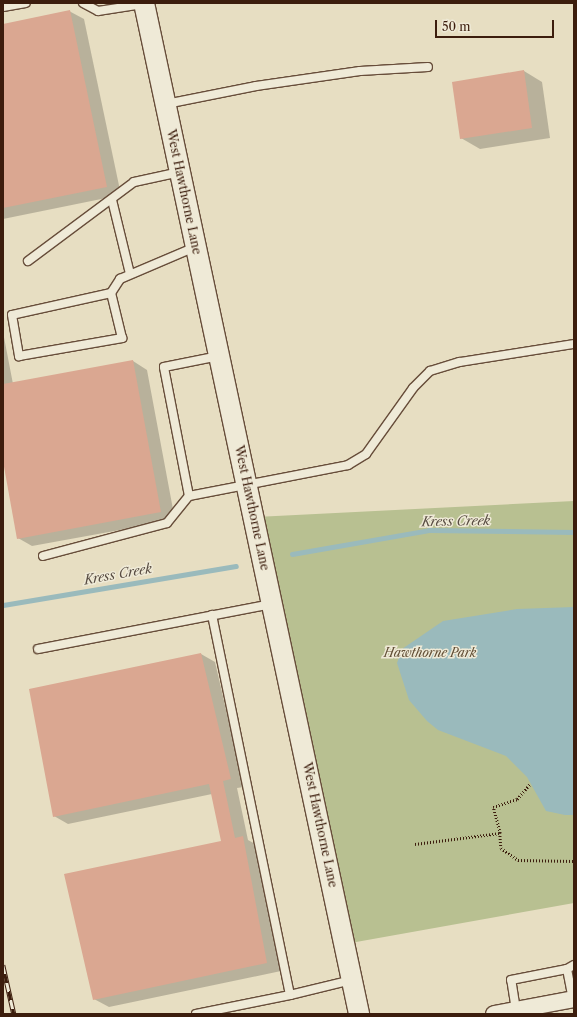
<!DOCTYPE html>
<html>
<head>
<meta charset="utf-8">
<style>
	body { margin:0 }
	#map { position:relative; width:577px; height:1017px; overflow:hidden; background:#e7dec2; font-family:"Libre Caslon Text",serif }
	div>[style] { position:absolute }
	.green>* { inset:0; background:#b8c091 }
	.water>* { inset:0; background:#9ababc }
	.shadow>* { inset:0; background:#0003 }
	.stream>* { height:5px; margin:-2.5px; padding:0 2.5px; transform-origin:2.5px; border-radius:2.5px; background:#9ababc }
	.building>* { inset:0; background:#daa791 }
	.path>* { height:2.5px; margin-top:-1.25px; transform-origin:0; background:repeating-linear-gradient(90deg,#3c1d0d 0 1px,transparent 0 3px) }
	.roads { filter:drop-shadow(1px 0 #674d3a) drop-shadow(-1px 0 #674d3a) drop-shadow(0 1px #674d3a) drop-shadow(0 -1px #674d3a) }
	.service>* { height:8px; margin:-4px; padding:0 4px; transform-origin:4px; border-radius:4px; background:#efead7 }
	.minor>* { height:16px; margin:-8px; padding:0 8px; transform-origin:8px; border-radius:8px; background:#efead7 }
	.tertiary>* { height:20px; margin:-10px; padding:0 10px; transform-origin:10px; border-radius:10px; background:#efead7 }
	.rail>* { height:4.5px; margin-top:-2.25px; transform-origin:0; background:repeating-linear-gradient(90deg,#efead7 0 9px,#3c1d0d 0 18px); box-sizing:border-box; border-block:1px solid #3c1d0d }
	span { translate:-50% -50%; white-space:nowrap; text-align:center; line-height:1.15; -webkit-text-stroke:3px #efead7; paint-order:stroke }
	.street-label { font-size:12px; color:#3c1d0d }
	.park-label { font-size:12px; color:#614e35; font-style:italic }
	.water-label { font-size:13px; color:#584c42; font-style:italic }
	.frame { position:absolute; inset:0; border:4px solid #3c1d0d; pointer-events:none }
	.scale { position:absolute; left:435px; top:20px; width:119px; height:18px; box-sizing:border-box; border:2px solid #3c1d0d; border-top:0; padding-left:5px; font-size:12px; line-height:14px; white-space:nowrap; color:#3c1d0d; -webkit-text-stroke:3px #efead7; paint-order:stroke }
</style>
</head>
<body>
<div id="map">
	<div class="green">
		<div style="clip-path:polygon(574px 501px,574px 903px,345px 944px,256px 517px)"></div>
	</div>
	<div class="water">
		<div style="clip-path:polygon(574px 607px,574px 815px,565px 815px,546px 811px,527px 777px,506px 756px,438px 730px,427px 721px,409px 700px,397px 663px,402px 649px,443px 621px,517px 609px)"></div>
	</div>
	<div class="shadow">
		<div style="clip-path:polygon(69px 11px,84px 19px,121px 195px,3px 219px,3px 25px)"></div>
		<div style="clip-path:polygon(524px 71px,542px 82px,550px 138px,480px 149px,461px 138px)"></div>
		<div style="clip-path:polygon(3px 332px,13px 384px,133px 361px,147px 370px,175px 520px,32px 546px,18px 538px,3px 454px)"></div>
		<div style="clip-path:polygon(201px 654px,215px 662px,244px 787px,237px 788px,248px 840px,257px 845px,281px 971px,109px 1007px,94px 999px,222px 841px,212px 794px,68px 824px,54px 816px)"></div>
	</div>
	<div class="stream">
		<div style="left:292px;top:554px;width:139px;rotate:-9.9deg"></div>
		<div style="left:429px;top:530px;width:145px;rotate:0.8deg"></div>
		<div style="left:3px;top:605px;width:236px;rotate:-9.5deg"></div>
	</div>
	<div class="building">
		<div style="clip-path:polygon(70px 10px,107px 187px,3px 208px,3px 24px)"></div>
		<div style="clip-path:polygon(524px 70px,532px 128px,460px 139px,452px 82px)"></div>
		<div style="clip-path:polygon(133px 360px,161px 512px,17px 539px,3px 461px,3px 384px)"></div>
		<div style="clip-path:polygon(201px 653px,231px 779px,223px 781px,235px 838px,243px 836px,267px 963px,93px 1000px,64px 874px,221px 841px,209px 784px,53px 817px,29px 689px)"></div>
	</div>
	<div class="path">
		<div style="left:500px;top:833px;width:15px;rotate:86deg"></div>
		<div style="left:501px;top:848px;width:21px;rotate:35deg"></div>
		<div style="left:518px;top:860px;width:56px;rotate:1deg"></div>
		<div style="left:415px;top:844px;width:86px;rotate:-7.4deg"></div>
		<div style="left:500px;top:833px;width:27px;rotate:-105deg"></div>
		<div style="left:493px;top:807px;width:25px;rotate:-18deg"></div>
		<div style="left:517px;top:799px;width:20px;rotate:-49deg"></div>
	</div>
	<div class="roads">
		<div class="service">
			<div style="left:83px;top:3px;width:17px;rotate:28deg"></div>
			<div style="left:98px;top:11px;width:47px;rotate:-8.7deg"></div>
			<div style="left:3px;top:7px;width:23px;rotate:-10deg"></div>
			<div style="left:166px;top:104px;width:92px;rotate:-11.3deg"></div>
			<div style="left:256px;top:86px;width:105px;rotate:-8.2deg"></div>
			<div style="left:360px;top:71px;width:68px;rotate:-3.4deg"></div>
			<div style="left:112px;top:200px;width:76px;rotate:76.3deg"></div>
			<div style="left:28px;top:261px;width:132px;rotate:-36.7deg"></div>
			<div style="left:134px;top:182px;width:47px;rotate:-12.3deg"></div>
			<div style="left:111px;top:293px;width:101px;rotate:167.5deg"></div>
			<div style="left:12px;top:315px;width:42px;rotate:80.3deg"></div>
			<div style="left:19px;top:356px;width:105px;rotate:-9.9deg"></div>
			<div style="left:122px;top:338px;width:46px;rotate:-103.7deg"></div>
			<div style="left:111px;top:293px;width:17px;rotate:-57deg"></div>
			<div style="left:120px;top:279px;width:82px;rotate:-23.1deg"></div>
			<div style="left:189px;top:496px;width:162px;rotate:-11deg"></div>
			<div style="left:348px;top:465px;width:21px;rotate:-31deg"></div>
			<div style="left:366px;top:454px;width:81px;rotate:-54.5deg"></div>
			<div style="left:413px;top:388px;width:24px;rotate:-45deg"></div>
			<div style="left:430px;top:371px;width:31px;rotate:-17deg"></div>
			<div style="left:460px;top:362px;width:115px;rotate:-9deg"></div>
			<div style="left:43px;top:556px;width:128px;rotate:-14.9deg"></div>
			<div style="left:167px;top:523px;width:35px;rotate:-51deg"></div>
			<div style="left:189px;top:496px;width:131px;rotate:-101deg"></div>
			<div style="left:164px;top:367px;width:56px;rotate:-11.3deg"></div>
			<div style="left:38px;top:649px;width:238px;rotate:-10.9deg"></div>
			<div style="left:567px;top:969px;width:8px;rotate:-30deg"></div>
			<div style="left:290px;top:995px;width:64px;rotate:-13.6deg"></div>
			<div style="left:516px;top:1010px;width:30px;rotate:-99deg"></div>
			<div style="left:511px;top:980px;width:57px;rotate:-11.1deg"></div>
			<div style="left:567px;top:969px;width:31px;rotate:79deg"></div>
			<div style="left:196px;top:1014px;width:96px;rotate:-11.4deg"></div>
			<div style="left:290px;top:995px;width:388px;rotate:-101.6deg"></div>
		</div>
		<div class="minor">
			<div style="left:494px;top:1014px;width:81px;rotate:-10.6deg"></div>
		</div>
		<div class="tertiary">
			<div style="left:144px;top:3px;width:1034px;rotate:77.99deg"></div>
		</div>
	</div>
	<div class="rail">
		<div style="left:3px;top:965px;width:50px;rotate:77.3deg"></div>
	</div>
	<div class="street-label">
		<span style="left:184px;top:192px;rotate:78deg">West Hawthorne Lane</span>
		<span style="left:252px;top:508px;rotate:78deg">West Hawthorne Lane</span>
		<span style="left:320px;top:825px;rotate:78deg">West Hawthorne Lane</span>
	</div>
	<div class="park-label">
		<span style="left:430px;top:653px">Hawthorne Park</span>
	</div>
	<div class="water-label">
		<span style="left:456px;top:521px;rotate:-1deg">Kress Creek</span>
		<span style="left:118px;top:574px;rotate:-10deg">Kress Creek</span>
	</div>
	<div class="frame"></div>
	<div class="scale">50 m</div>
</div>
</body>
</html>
